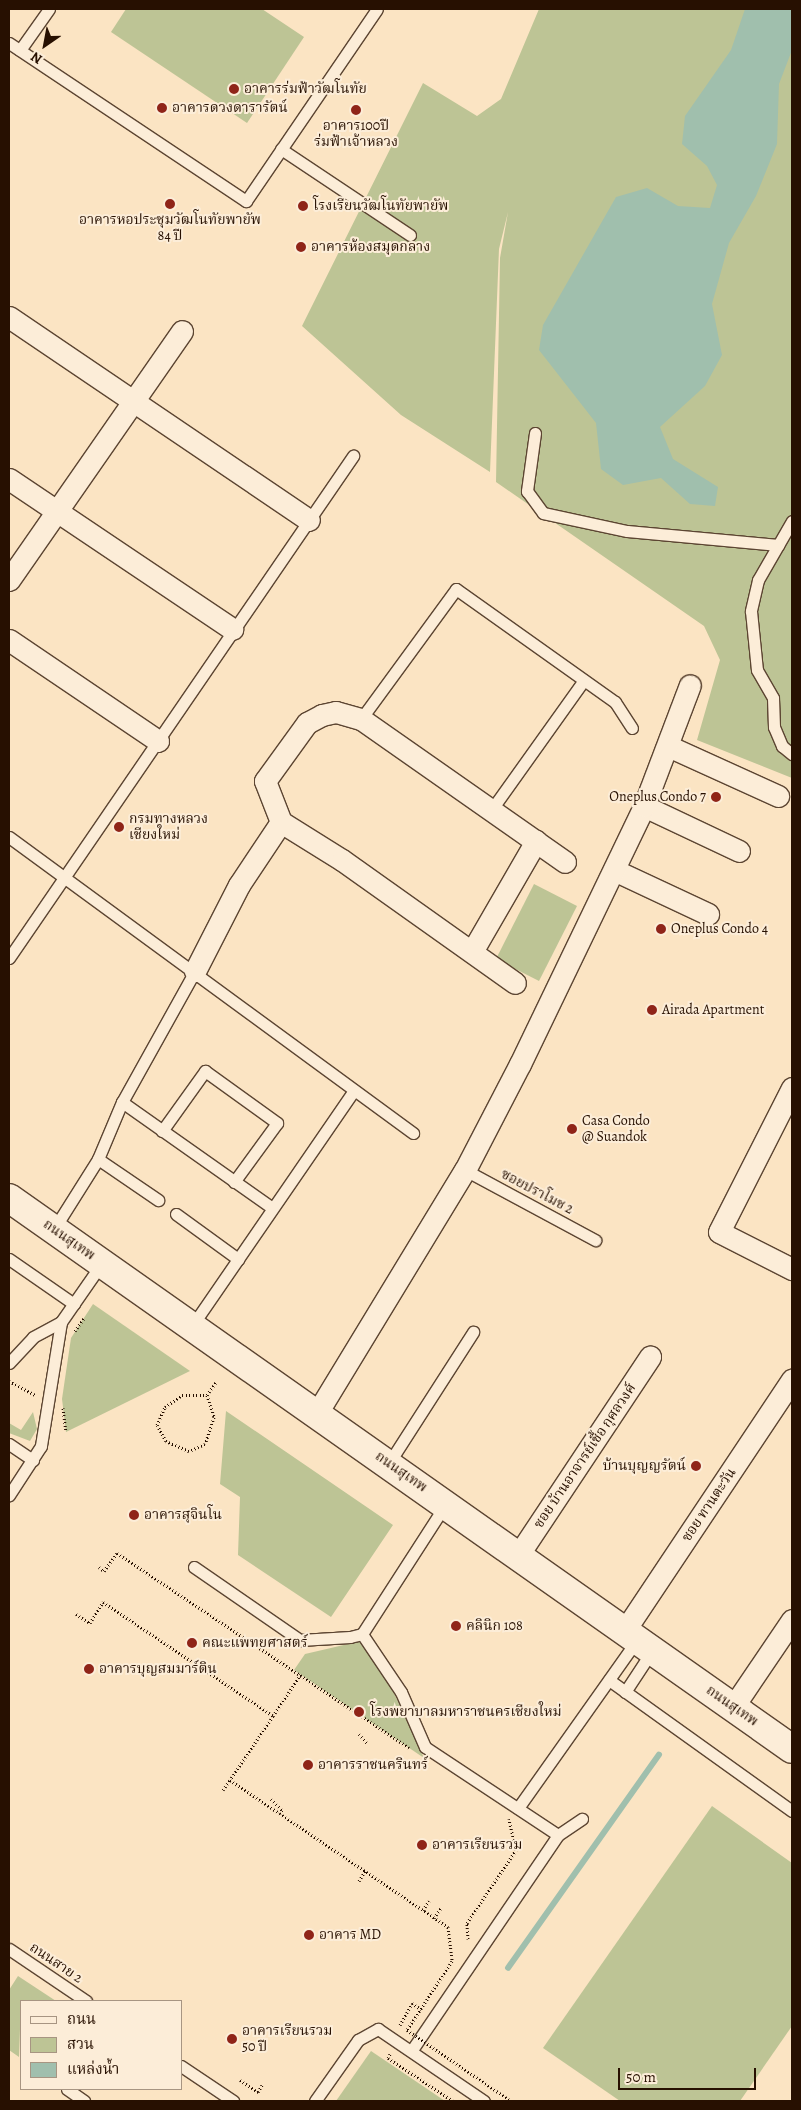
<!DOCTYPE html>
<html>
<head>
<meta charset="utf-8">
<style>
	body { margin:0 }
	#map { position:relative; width:801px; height:2110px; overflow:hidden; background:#fbe4c3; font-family:Alegreya,"Noto Serif Thai",serif }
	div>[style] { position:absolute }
	.green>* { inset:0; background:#bdc495 }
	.water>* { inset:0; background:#a0bfad }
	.stream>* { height:5.5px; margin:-2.75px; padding:0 2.75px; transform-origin:2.75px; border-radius:2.75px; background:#a0bfad }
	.path>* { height:3px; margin-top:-1.5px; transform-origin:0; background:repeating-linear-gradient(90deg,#271001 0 1px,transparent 0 3.5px) }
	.roads { filter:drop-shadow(1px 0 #5c4532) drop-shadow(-1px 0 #5c4532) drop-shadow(0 1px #5c4532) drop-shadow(0 -1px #5c4532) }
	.lane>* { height:11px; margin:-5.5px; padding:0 5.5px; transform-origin:5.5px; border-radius:5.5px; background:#fcedd8 }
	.street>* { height:21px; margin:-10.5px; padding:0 10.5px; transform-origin:10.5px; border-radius:10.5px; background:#fcedd8 }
	.secondary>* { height:28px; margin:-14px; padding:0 14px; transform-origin:14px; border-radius:14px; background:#fcedd8 }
	.path-bridge>* { height:3px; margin-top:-1.5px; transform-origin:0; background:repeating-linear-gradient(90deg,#271001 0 1px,transparent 0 3.5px) }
	.dots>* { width:14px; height:14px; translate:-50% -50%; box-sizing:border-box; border:2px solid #fcedd8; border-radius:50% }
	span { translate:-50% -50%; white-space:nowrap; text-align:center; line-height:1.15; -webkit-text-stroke:4px #fcedd8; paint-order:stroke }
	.poi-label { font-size:14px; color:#271001 }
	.left { translate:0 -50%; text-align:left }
	.right { translate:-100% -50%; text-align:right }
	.street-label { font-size:14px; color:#271001 }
	.frame { position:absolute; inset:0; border:10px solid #271001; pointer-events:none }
	.legend { position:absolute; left:20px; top:2000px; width:162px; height:90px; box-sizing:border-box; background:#fcedd8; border:1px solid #a79582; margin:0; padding:6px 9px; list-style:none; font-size:15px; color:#271001 }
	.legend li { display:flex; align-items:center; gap:10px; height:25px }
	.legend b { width:25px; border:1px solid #a79582 }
	.north { position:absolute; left:20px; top:20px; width:50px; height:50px; -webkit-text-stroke:4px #fcedd8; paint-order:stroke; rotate:213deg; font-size:14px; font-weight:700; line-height:20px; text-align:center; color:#271001 }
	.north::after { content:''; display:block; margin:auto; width:18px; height:22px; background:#271001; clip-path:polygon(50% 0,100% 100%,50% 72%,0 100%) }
	.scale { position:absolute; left:618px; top:2068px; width:138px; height:22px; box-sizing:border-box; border:2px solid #271001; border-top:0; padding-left:6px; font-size:15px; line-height:18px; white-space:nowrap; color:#271001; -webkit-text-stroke:4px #fcedd8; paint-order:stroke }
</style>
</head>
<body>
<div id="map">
	<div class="green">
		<div style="clip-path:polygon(126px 9px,262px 9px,304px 37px,247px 123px,111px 32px)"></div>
		<div style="clip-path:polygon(539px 9px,792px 9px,792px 778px,697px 740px,720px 660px,704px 626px,496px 482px,500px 258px,508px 212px,499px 249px,490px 472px,401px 415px,302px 326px,423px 83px,477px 116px,501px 99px)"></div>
		<div style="clip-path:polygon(534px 884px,577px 906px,539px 981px,496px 959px)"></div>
		<div style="clip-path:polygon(93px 1304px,190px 1371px,66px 1432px,62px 1399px,71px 1338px)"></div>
		<div style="clip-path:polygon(226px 1411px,393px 1525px,331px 1617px,238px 1555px,240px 1497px,220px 1484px)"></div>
		<div style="clip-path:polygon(33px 1412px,37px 1429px,30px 1441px,9px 1433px,9px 1423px,21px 1430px)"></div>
		<div style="clip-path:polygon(361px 1641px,377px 1656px,424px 1758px,294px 1670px,305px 1654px)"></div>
		<div style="clip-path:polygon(712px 1806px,792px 1863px,792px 2026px,740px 2101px,620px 2101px,543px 2048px)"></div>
		<div style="clip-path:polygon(18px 1976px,56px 2001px,21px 2001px,19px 2057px,9px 2050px,9px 1990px)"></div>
		<div style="clip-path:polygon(371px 2051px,445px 2101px,336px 2101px)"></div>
	</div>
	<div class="water">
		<div style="clip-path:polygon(745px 9px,792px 9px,792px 50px,779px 84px,777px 144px,756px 196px,729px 243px,712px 304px,722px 355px,705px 386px,660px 427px,673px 459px,718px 487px,715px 506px,690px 504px,661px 478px,623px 485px,601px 469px,596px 423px,539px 350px,543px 325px,616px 197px,647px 188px,678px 206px,710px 208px,717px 185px,707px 166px,682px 144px,685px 116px,731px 50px)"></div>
	</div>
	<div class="stream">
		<div style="left:508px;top:1968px;width:261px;rotate:-54.7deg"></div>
	</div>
	<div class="path">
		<div style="left:75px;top:1331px;width:16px;rotate:-55deg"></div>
		<div style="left:9px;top:1381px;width:30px;rotate:28deg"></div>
		<div style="left:207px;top:1395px;width:23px;rotate:72deg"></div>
		<div style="left:214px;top:1417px;width:28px;rotate:108deg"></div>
		<div style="left:205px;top:1444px;width:17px;rotate:156deg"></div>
		<div style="left:189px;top:1451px;width:25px;rotate:-157deg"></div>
		<div style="left:166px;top:1441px;width:18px;rotate:-119deg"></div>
		<div style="left:157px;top:1425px;width:20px;rotate:-66deg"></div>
		<div style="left:165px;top:1407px;width:21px;rotate:-35deg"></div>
		<div style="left:182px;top:1395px;width:25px"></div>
		<div style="left:207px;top:1395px;width:16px;rotate:-55deg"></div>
		<div style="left:63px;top:1408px;width:24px;rotate:83deg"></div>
		<div style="left:99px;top:1567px;width:6px;rotate:39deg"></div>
		<div style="left:104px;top:1571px;width:22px;rotate:-54deg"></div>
		<div style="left:117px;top:1553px;width:351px;rotate:33.7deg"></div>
		<div style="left:273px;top:1716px;width:50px;rotate:-56.3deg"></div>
		<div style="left:359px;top:1734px;width:12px;rotate:48deg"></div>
		<div style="left:223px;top:1790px;width:12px;rotate:-55deg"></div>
		<div style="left:271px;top:1799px;width:16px;rotate:45deg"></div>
		<div style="left:282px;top:1810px;width:4px;rotate:124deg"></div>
		<div style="left:359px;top:1881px;width:12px;rotate:-59deg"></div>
		<div style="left:423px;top:1910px;width:11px;rotate:-56deg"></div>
		<div style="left:434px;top:1918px;width:12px;rotate:-55deg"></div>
		<div style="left:468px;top:1939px;width:16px;rotate:-94deg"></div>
		<div style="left:467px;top:1923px;width:88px;rotate:-56.1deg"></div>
		<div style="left:516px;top:1850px;width:32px;rotate:-103deg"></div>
		<div style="left:400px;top:2025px;width:25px;rotate:-61deg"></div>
		<div style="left:412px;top:2003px;width:11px;rotate:34deg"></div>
		<div style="left:390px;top:2054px;width:4px;rotate:117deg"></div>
		<div style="left:388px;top:2058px;width:78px;rotate:33.5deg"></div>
		<div style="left:240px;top:2080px;width:22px;rotate:34deg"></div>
		<div style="left:258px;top:2092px;width:8px;rotate:-60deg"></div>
	</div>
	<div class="roads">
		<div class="lane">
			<div style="left:9px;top:43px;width:285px;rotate:33.7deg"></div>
			<div style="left:246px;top:201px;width:232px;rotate:-55.7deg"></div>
			<div style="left:20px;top:50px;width:50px;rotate:-54.7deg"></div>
			<div style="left:281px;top:149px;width:155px;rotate:33.7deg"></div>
			<div style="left:535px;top:433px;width:59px;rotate:97.9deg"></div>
			<div style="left:527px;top:491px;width:27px;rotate:54deg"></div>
			<div style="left:543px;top:513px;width:86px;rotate:12.1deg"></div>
			<div style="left:627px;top:531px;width:152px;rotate:5.3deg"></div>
			<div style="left:792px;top:521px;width:68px;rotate:120deg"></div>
			<div style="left:758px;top:580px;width:32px;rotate:103deg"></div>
			<div style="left:751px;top:611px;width:59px;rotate:84.2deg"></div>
			<div style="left:757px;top:670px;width:32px;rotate:60deg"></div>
			<div style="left:773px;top:698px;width:29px;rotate:88deg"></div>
			<div style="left:774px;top:727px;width:21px;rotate:67deg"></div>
			<div style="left:782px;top:746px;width:13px;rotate:39deg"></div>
			<div style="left:361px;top:719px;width:161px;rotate:-53.8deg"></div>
			<div style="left:456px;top:589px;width:195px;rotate:35.4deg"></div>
			<div style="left:615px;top:702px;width:31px;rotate:57deg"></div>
			<div style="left:492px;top:809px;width:158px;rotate:-54.5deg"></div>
			<div style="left:9px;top:837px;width:501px;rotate:36.23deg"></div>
			<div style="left:9px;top:958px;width:609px;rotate:-55.58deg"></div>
			<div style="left:195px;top:971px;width:150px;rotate:119.1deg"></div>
			<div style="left:122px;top:1102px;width:184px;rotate:35.2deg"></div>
			<div style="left:162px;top:1131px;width:74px;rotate:-54.4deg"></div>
			<div style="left:205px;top:1071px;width:89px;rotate:35.8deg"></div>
			<div style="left:277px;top:1123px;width:73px;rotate:126.1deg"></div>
			<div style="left:98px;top:1159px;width:73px;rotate:34.3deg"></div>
			<div style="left:465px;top:1170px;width:148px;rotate:28.3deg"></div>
			<div style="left:176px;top:1214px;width:77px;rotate:36deg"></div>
			<div style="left:54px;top:1229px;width:83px;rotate:-57.8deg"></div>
			<div style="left:98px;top:1159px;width:62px;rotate:-67.2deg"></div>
			<div style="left:9px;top:1259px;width:79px;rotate:34.7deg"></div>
			<div style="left:61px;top:1322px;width:72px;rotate:-55.2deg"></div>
			<div style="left:192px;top:1326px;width:286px;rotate:-55.5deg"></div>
			<div style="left:9px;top:1363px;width:35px;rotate:-47deg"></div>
			<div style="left:33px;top:1337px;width:32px;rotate:-28deg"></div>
			<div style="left:61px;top:1322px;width:126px;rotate:99.2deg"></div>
			<div style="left:41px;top:1446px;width:59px;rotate:123.1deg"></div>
			<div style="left:9px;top:1444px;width:29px;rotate:34deg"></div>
			<div style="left:389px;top:1463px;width:156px;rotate:-57.3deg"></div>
			<div style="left:194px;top:1567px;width:129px;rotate:34.6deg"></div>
			<div style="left:300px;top:1640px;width:50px;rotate:-3.4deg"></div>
			<div style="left:350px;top:1637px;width:12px;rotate:-14deg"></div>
			<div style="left:362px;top:1634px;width:153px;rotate:-57.2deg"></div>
			<div style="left:362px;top:1634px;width:70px;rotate:56.1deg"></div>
			<div style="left:401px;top:1692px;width:60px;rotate:66.4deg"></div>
			<div style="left:425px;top:1747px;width:159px;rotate:33.5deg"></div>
			<div style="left:558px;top:1835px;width:261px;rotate:124.2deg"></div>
			<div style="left:609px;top:1680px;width:225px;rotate:35.6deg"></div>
			<div style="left:625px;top:1692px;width:49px;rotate:-56.6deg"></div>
			<div style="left:518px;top:1808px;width:206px;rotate:-54.7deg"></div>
			<div style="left:558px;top:1835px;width:29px;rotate:-34deg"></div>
			<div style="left:9px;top:1949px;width:93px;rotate:34deg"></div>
			<div style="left:181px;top:2066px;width:63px;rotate:33.9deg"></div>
			<div style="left:67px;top:2089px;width:21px;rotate:35deg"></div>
			<div style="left:315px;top:2101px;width:75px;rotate:-54.8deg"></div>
			<div style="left:358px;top:2040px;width:23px;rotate:-29deg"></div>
			<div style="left:378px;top:2029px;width:128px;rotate:34.2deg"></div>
		</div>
		<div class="street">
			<div style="left:9px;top:317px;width:362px;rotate:34.1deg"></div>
			<div style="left:9px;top:479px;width:269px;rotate:33.9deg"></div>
			<div style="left:9px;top:580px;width:303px;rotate:-55.2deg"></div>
			<div style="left:9px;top:640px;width:180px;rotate:34.1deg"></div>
			<div style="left:668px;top:746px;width:121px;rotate:24.4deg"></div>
			<div style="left:644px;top:806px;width:105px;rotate:25.3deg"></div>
			<div style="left:281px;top:822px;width:72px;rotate:31.9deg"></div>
			<div style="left:342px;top:860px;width:212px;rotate:35.4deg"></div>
			<div style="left:614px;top:870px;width:104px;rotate:25.1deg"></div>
			<div style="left:473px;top:950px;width:126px;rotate:-60deg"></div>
			<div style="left:195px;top:971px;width:97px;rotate:-62.9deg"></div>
			<div style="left:239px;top:885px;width:76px;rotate:-56.3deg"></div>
			<div style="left:281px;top:822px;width:44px;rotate:-111.3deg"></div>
			<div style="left:265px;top:781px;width:72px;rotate:-54.1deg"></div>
			<div style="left:307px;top:723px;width:17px;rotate:-28deg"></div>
			<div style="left:322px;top:715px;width:14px;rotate:-12deg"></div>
			<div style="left:336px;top:712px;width:26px;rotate:16deg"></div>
			<div style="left:361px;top:719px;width:249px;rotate:35deg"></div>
			<div style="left:792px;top:1088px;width:161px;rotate:116.9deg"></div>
			<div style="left:719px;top:1232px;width:82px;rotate:26.9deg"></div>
			<div style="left:317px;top:1413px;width:285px;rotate:-58.7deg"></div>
			<div style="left:465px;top:1170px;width:119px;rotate:-62.6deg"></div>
			<div style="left:520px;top:1064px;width:286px;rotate:-64.3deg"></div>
			<div style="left:644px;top:806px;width:129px;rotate:-69.2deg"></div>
			<div style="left:519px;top:1554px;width:237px;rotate:-56.4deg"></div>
			<div style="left:625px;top:1630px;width:301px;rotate:-56.3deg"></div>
			<div style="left:733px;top:1707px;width:105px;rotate:-55.9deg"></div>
		</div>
		<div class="secondary">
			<div style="left:9px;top:1198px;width:957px;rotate:35.13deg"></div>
		</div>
	</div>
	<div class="path-bridge">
		<div style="left:76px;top:1614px;width:17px;rotate:33deg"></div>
		<div style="left:90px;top:1623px;width:25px;rotate:-58deg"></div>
		<div style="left:103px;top:1602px;width:205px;rotate:33.8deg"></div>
		<div style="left:273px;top:1716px;width:77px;rotate:123.9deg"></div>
		<div style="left:230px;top:1780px;width:263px;rotate:34deg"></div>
		<div style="left:448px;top:1927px;width:34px;rotate:83deg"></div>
		<div style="left:452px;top:1961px;width:82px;rotate:123.1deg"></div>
		<div style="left:407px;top:2030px;width:126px;rotate:34.3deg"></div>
	</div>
	<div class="dots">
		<div style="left:234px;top:89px;background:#8f2418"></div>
		<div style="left:162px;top:108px;background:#8f2418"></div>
		<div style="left:356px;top:110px;background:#8f2418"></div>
		<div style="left:170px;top:204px;background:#8f2418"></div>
		<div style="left:303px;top:206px;background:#8f2418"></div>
		<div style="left:301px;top:247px;background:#8f2418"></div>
		<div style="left:716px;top:797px;background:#8f2418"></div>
		<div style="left:119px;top:827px;background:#8f2418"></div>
		<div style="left:661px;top:929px;background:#8f2418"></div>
		<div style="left:652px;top:1010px;background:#8f2418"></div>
		<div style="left:572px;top:1129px;background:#8f2418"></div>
		<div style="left:696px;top:1466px;background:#8f2418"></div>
		<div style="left:134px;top:1515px;background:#8f2418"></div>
		<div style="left:456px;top:1626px;background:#8f2418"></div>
		<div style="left:192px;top:1643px;background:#8f2418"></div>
		<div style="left:89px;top:1669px;background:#8f2418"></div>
		<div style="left:359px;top:1712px;background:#8f2418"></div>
		<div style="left:308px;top:1765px;background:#8f2418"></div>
		<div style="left:422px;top:1845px;background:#8f2418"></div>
		<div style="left:309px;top:1935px;background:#8f2418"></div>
		<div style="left:232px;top:2039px;background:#8f2418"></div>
	</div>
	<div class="poi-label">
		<span class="left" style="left:244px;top:89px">อาคารร่มฟ้าวัฒโนทัย</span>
		<span class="left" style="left:172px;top:108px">อาคารดวงดารารัตน์</span>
		<span style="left:356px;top:134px">อาคาร100ปี<br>ร่มฟ้าเจ้าหลวง</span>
		<span class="left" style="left:313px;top:206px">โรงเรียนวัฒโนทัยพายัพ</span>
		<span style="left:170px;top:228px">อาคารหอประชุมวัฒโนทัยพายัพ<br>84 ปี</span>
		<span class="left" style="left:311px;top:247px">อาคารห้องสมุดกลาง</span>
		<span class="right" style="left:706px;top:797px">Oneplus Condo 7</span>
		<span class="left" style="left:129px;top:827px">กรมทางหลวง<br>เชียงใหม่</span>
		<span class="left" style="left:671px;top:929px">Oneplus Condo 4</span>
		<span class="left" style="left:662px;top:1010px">Airada Apartment</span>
		<span class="left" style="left:582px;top:1129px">Casa Condo<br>@ Suandok</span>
		<span class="right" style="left:686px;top:1466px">บ้านบุญญรัตน์</span>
		<span class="left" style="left:144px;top:1515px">อาคารสุจินโน</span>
		<span class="left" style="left:466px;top:1626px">คลินิก 108</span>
		<span class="left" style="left:202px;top:1643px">คณะแพทยศาสตร์</span>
		<span class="left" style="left:99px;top:1669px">อาคารบุญสมมาร์ติน</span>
		<span class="left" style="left:370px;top:1712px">โรงพยาบาลมหาราชนครเชียงใหม่</span>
		<span class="left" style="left:318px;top:1765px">อาคารราชนครินทร์</span>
		<span class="left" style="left:432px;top:1845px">อาคารเรียนรวม</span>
		<span class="left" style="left:319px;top:1935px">อาคาร MD</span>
		<span class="left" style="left:242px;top:2039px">อาคารเรียนรวม<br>50 ปี</span>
	</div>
	<div class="street-label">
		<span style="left:537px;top:1192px;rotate:28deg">ซอยปราโมช 2</span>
		<span style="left:69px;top:1240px;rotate:35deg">ถนนสุเทพ</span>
		<span style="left:585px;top:1456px;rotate:-56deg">ซอย บ้านอาจารย์เชื้อ กุศลวงศ์</span>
		<span style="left:401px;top:1472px;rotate:35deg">ถนนสุเทพ</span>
		<span style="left:709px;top:1505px;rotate:-56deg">ซอย ทานตะวัน</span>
		<span style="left:732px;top:1706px;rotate:35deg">ถนนสุเทพ</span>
		<span style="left:56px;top:1963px;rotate:34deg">ถนนสาย 2</span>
	</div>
	<div class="frame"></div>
	<ul class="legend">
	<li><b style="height:6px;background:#fcedd8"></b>ถนน</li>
	<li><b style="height:14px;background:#bdc495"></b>สวน</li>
	<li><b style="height:14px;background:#a0bfad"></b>แหล่งน้ำ</li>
	</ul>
	<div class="north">N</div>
	<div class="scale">50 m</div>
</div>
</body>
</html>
